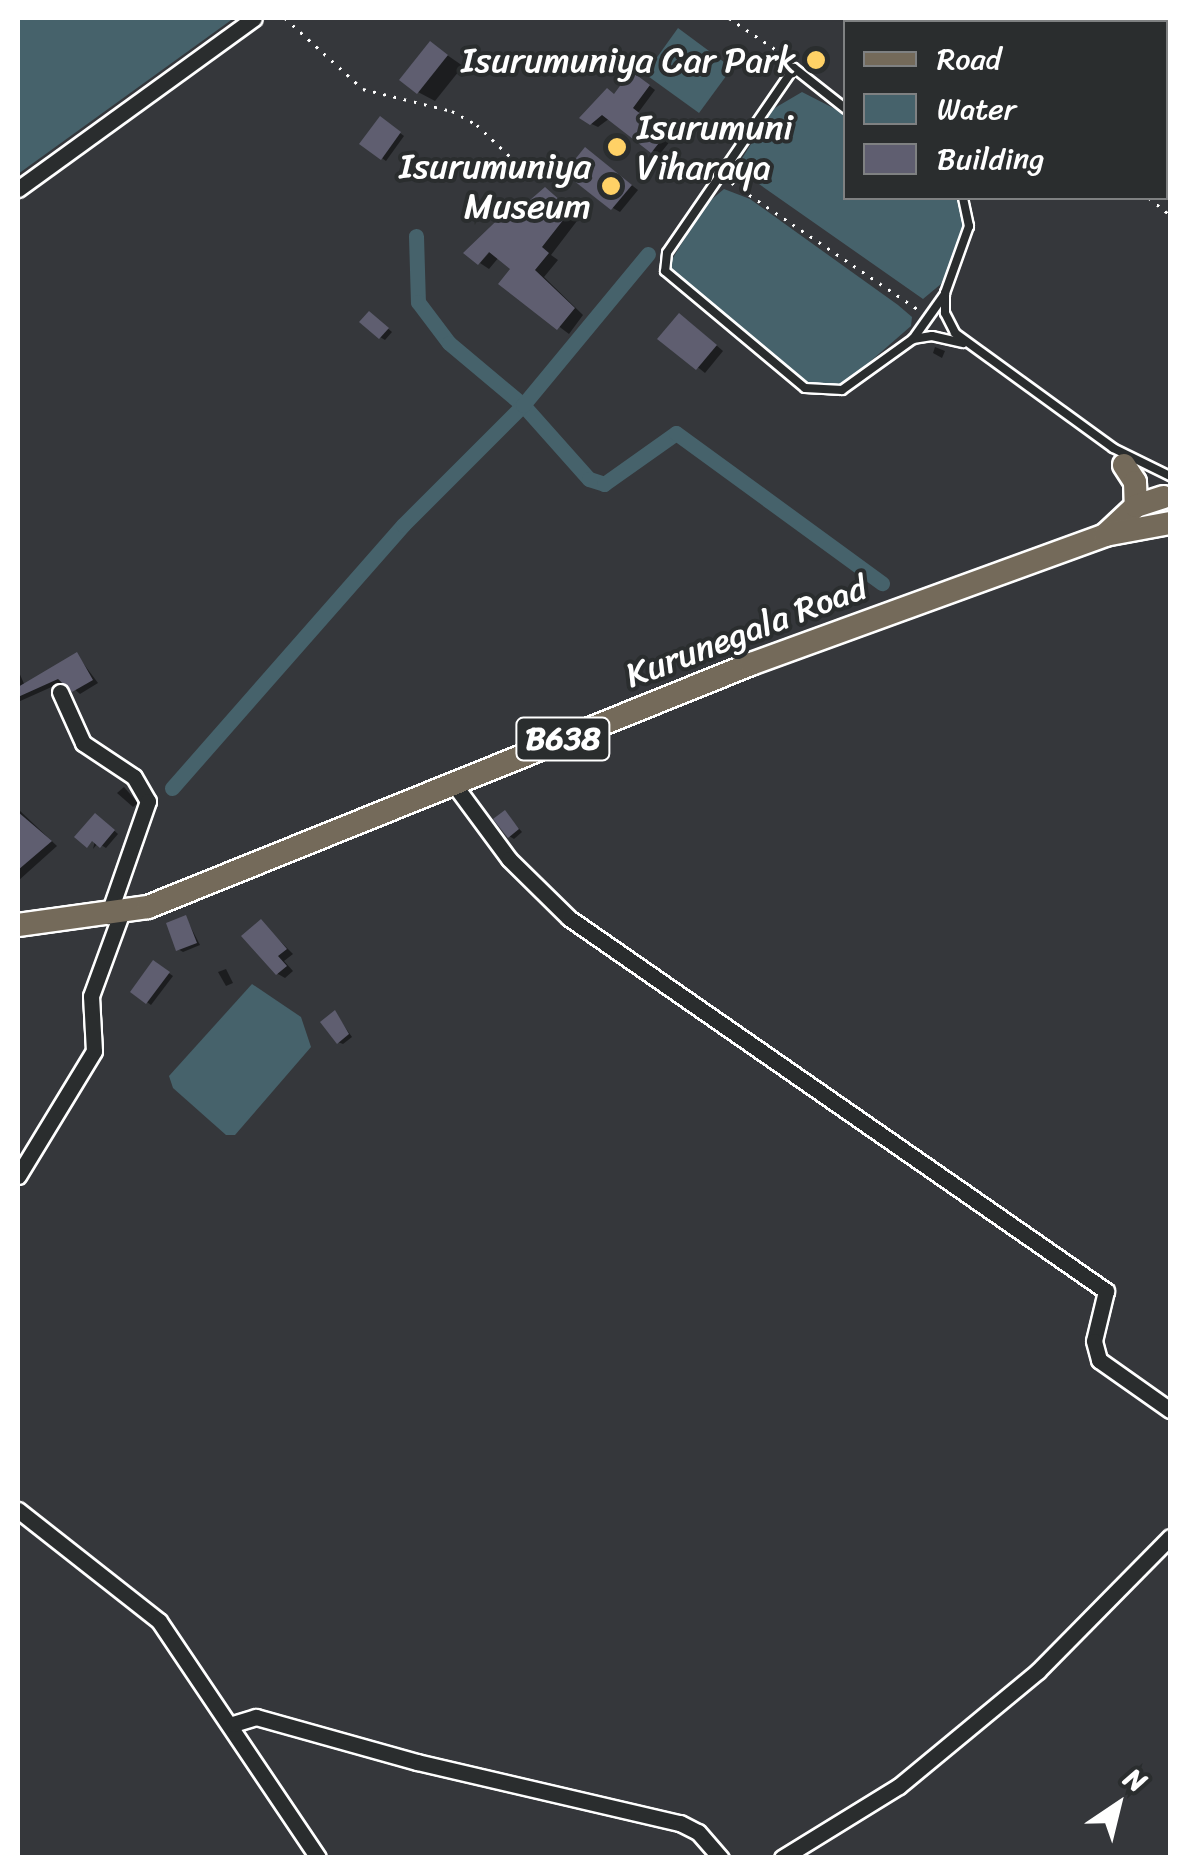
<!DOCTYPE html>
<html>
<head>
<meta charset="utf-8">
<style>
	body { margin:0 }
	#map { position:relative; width:1188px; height:1875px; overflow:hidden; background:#35373b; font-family:Sriracha,sans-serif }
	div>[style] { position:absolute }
	.water>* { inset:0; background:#46626b }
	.shadow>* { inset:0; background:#0007 }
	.canal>* { height:15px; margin:-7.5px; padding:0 7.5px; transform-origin:7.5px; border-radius:7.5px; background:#46626b }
	.building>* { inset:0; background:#5f5e70 }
	.path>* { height:2.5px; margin-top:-1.25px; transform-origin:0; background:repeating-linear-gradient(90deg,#fff 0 2.5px,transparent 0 10.5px) }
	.roads { filter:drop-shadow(2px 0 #fff) drop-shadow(-2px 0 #fff) drop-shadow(0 2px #fff) drop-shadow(0 -2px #fff) }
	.service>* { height:8px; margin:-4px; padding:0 4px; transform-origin:4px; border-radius:4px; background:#2a2d2e }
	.minor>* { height:15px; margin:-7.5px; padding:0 7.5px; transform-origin:7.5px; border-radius:7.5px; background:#2a2d2e }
	.primary>* { height:22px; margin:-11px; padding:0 11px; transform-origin:11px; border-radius:11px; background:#746a5a }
	.dots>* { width:28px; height:28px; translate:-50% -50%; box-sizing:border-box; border:5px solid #2a2d2e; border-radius:50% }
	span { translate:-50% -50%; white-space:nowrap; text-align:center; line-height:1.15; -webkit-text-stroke:8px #2a2d2e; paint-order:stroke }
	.shield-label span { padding:2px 8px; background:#2a2d2e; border:2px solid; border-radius:8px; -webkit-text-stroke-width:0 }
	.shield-label { font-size:32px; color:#fff; font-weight:700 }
	.poi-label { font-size:35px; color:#fff }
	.right { translate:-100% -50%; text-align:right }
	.left { translate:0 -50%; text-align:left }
	.street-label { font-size:35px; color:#fff }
	.frame { position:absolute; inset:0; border:20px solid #fff; pointer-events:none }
	.legend { position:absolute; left:843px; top:20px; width:325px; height:180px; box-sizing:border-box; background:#2a2d2e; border:2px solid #7f8182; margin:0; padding:12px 18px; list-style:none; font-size:30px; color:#fff }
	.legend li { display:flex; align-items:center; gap:20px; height:50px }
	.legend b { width:50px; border:2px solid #7f8182 }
	.north { position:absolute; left:1068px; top:1755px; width:100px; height:100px; -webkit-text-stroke:8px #2a2d2e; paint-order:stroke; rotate:35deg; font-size:28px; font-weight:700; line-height:40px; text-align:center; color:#fff }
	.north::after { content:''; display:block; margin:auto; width:35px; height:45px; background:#fff; clip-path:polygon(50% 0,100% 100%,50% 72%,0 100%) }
</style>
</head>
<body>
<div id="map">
	<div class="water">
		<div style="clip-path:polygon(18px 18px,234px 18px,18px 174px)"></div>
		<div style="clip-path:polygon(678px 28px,732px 68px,699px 113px,645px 74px)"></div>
		<div style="clip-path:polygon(802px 92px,845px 114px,846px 198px,960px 198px,965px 223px,959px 246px,941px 284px,923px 299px,736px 168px,773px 109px)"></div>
		<div style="clip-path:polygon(724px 189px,750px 199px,898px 305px,912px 317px,911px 326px,842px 386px,800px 384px,672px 275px,671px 261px,705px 205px)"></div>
		<div style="clip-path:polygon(252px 984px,301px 1017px,311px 1047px,235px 1135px,226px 1135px,173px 1088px,169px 1076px)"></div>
	</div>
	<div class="shadow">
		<div style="clip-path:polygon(431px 44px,463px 66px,435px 101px,418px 92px)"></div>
		<div style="clip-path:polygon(599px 51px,611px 59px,601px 76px,588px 69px)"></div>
		<div style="clip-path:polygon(639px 78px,655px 90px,638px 113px,671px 140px,659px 155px,610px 118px,598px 127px,583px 120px,607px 91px,616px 96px)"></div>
		<div style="clip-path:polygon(381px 119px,404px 136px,386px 161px,363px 144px)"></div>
		<div style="clip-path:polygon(593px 155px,638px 190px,620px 212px,613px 208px)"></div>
		<div style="clip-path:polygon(545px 190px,580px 217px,551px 255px,558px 260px,544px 277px,583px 315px,569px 334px,501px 283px,513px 269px,499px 257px,489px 269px,480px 263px)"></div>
		<div style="clip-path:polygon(374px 317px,392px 332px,385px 340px,380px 337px)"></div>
		<div style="clip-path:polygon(687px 320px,723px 351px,705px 373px,661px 338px)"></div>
		<div style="clip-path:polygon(935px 347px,945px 351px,942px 358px,933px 353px)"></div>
		<div style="clip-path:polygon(77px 655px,98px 683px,80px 694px,65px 681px,18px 702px,18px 670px,25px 686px)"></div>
		<div style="clip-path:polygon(124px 787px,138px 803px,133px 807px,117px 793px)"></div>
		<div style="clip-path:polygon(18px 809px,57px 846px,18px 881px)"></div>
		<div style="clip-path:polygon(505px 813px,522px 832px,514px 839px,509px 836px)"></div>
		<div style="clip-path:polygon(100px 818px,118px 834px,106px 848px,98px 843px,93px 849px)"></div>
		<div style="clip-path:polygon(186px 918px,200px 945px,183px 952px,178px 949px)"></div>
		<div style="clip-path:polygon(261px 922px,293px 954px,284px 961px,293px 971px,285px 978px,278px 974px)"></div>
		<div style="clip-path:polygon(154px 963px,173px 976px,151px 1005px,133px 992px)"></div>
		<div style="clip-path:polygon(226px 969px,233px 983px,226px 986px,218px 972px)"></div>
		<div style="clip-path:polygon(335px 1013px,352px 1037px,343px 1044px,338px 1042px)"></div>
	</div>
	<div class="canal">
		<div style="left:416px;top:236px;width:66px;rotate:88.3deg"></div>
		<div style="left:418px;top:302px;width:51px;rotate:52.9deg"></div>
		<div style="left:449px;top:343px;width:97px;rotate:40deg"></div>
		<div style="left:523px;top:405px;width:99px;rotate:48.3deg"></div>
		<div style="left:589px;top:479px;width:16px;rotate:18deg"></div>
		<div style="left:604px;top:484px;width:88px;rotate:-35.3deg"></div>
		<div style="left:676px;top:433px;width:255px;rotate:36.1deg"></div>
		<div style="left:172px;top:788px;width:350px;rotate:-48.7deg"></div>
		<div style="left:403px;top:525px;width:170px;rotate:-45deg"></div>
		<div style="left:523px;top:405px;width:196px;rotate:-50.4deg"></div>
	</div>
	<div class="building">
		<div style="clip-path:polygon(430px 41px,448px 55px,417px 94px,399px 80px)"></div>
		<div style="clip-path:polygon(631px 71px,650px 85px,633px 108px,666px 134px,651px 153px,602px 115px,590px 125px,579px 118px,607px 88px,614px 94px)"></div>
		<div style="clip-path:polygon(380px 116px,401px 132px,381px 160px,359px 144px)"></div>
		<div style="clip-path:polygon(585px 147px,632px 185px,611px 210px,564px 173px)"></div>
		<div style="clip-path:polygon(545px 187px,571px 210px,542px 247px,549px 253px,535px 270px,575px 308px,557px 330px,498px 284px,510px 269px,489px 252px,478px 265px,463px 253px,516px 202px,522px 207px)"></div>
		<div style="clip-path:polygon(369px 311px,389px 328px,379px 339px,359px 322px)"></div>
		<div style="clip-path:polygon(679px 313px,717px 345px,696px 370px,657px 339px)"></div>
		<div style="clip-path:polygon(77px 652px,93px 680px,72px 692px,58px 679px,18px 697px,18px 687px)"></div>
		<div style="clip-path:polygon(505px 810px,519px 829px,508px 838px,493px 819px)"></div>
		<div style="clip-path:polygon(18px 812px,52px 841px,18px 870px)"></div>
		<div style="clip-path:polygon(95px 813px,115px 830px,100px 848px,92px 841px,87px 848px,74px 837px)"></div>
		<div style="clip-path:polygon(186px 915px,197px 943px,176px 951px,166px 923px)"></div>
		<div style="clip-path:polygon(261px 919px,287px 949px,278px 956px,287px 966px,276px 975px,241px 936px)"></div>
		<div style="clip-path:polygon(153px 960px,170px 972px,146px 1004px,130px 992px)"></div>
		<div style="clip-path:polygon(335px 1010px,349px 1034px,337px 1044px,320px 1022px)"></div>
	</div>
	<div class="path">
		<div style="left:285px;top:18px;width:105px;rotate:42.3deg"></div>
		<div style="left:363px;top:89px;width:92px;rotate:13.9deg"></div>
		<div style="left:452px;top:111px;width:29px;rotate:29deg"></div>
		<div style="left:477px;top:125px;width:59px;rotate:43.6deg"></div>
		<div style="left:729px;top:18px;width:73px;rotate:33.9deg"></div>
		<div style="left:1000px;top:22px;width:4px;rotate:-63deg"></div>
		<div style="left:732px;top:183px;width:227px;rotate:34.2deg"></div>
		<div style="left:1149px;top:198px;width:27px;rotate:39deg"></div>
	</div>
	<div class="roads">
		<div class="service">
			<div style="left:846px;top:109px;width:66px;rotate:-141.7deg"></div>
			<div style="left:794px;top:68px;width:224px;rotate:124.5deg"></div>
			<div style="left:667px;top:253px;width:18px;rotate:96deg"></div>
			<div style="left:665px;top:271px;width:182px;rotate:39.9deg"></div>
			<div style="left:805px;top:388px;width:37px;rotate:3deg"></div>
			<div style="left:842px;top:390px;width:87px;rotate:-35.7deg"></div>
			<div style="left:913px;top:339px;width:19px;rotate:-9deg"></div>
			<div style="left:932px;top:336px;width:32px;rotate:13deg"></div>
			<div style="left:963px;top:198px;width:29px;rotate:78deg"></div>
			<div style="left:969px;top:226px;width:71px;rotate:109.7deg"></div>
			<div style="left:945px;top:293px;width:20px;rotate:90deg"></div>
			<div style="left:945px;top:313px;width:22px;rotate:63deg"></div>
			<div style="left:955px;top:333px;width:195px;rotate:36deg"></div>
			<div style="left:1113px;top:448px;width:64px;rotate:26.2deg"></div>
			<div style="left:913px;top:339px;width:55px;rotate:-54.6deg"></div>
		</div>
		<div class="minor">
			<div style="left:18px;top:189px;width:291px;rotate:-35.9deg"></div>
			<div style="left:60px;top:692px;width:56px;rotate:65.7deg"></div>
			<div style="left:83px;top:743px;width:61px;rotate:33.7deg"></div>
			<div style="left:134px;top:777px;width:28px;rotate:60deg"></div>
			<div style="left:148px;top:801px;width:122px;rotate:109.2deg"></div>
			<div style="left:453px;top:783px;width:94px;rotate:53.6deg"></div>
			<div style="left:509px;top:859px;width:84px;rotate:44.5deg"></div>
			<div style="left:569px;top:918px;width:654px;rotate:34.78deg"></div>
			<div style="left:1106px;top:1291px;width:51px;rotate:103.5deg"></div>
			<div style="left:1094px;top:1341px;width:20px;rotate:75deg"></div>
			<div style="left:1099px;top:1360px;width:87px;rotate:35.2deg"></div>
			<div style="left:18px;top:1176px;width:146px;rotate:-58.7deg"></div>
			<div style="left:94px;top:1051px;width:55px;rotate:-93.1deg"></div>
			<div style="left:91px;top:996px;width:87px;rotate:-69.9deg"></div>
			<div style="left:18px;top:1510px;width:179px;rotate:38.2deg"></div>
			<div style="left:159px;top:1621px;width:285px;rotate:56.1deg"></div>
			<div style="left:233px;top:1724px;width:24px;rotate:-17deg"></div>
			<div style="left:256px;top:1717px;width:167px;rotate:15.6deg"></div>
			<div style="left:417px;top:1762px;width:270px;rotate:13.1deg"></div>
			<div style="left:680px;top:1823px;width:20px;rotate:27deg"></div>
			<div style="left:698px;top:1832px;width:35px;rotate:49deg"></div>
			<div style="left:782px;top:1858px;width:137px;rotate:-31.6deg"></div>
			<div style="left:899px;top:1786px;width:180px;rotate:-39.6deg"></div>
			<div style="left:1038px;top:1671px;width:188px;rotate:-45.4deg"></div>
		</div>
		<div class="primary">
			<div style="left:1124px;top:465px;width:20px;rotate:57deg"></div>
			<div style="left:1135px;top:482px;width:24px;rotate:88deg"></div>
			<div style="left:1105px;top:535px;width:42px;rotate:-43.1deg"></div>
			<div style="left:1136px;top:506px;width:29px;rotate:-18deg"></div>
			<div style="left:18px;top:925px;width:131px;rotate:-7.9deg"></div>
			<div style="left:148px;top:907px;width:650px;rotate:-21.95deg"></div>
			<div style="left:751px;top:664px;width:377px;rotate:-20deg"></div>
			<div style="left:1105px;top:535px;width:66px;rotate:-10.5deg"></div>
		</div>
	</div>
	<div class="dots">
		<div style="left:816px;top:60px;background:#ffd166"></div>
		<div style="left:617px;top:147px;background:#ffd166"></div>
		<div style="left:611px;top:186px;background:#ffd166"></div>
	</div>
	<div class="shield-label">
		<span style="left:563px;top:739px">B638</span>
	</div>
	<div class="poi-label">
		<span class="right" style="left:796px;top:60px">Isurumuniya Car Park</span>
		<span class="left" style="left:637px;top:147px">Isurumuni<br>Viharaya</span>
		<span class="right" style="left:591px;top:186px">Isurumuniya<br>Museum</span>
	</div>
	<div class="street-label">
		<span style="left:746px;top:631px;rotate:-21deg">Kurunegala Road</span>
	</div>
	<div class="frame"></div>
	<ul class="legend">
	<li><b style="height:12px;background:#746a5a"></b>Road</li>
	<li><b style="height:28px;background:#46626b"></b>Water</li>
	<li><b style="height:28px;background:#5f5e70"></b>Building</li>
	</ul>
	<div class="north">N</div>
</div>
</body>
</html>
